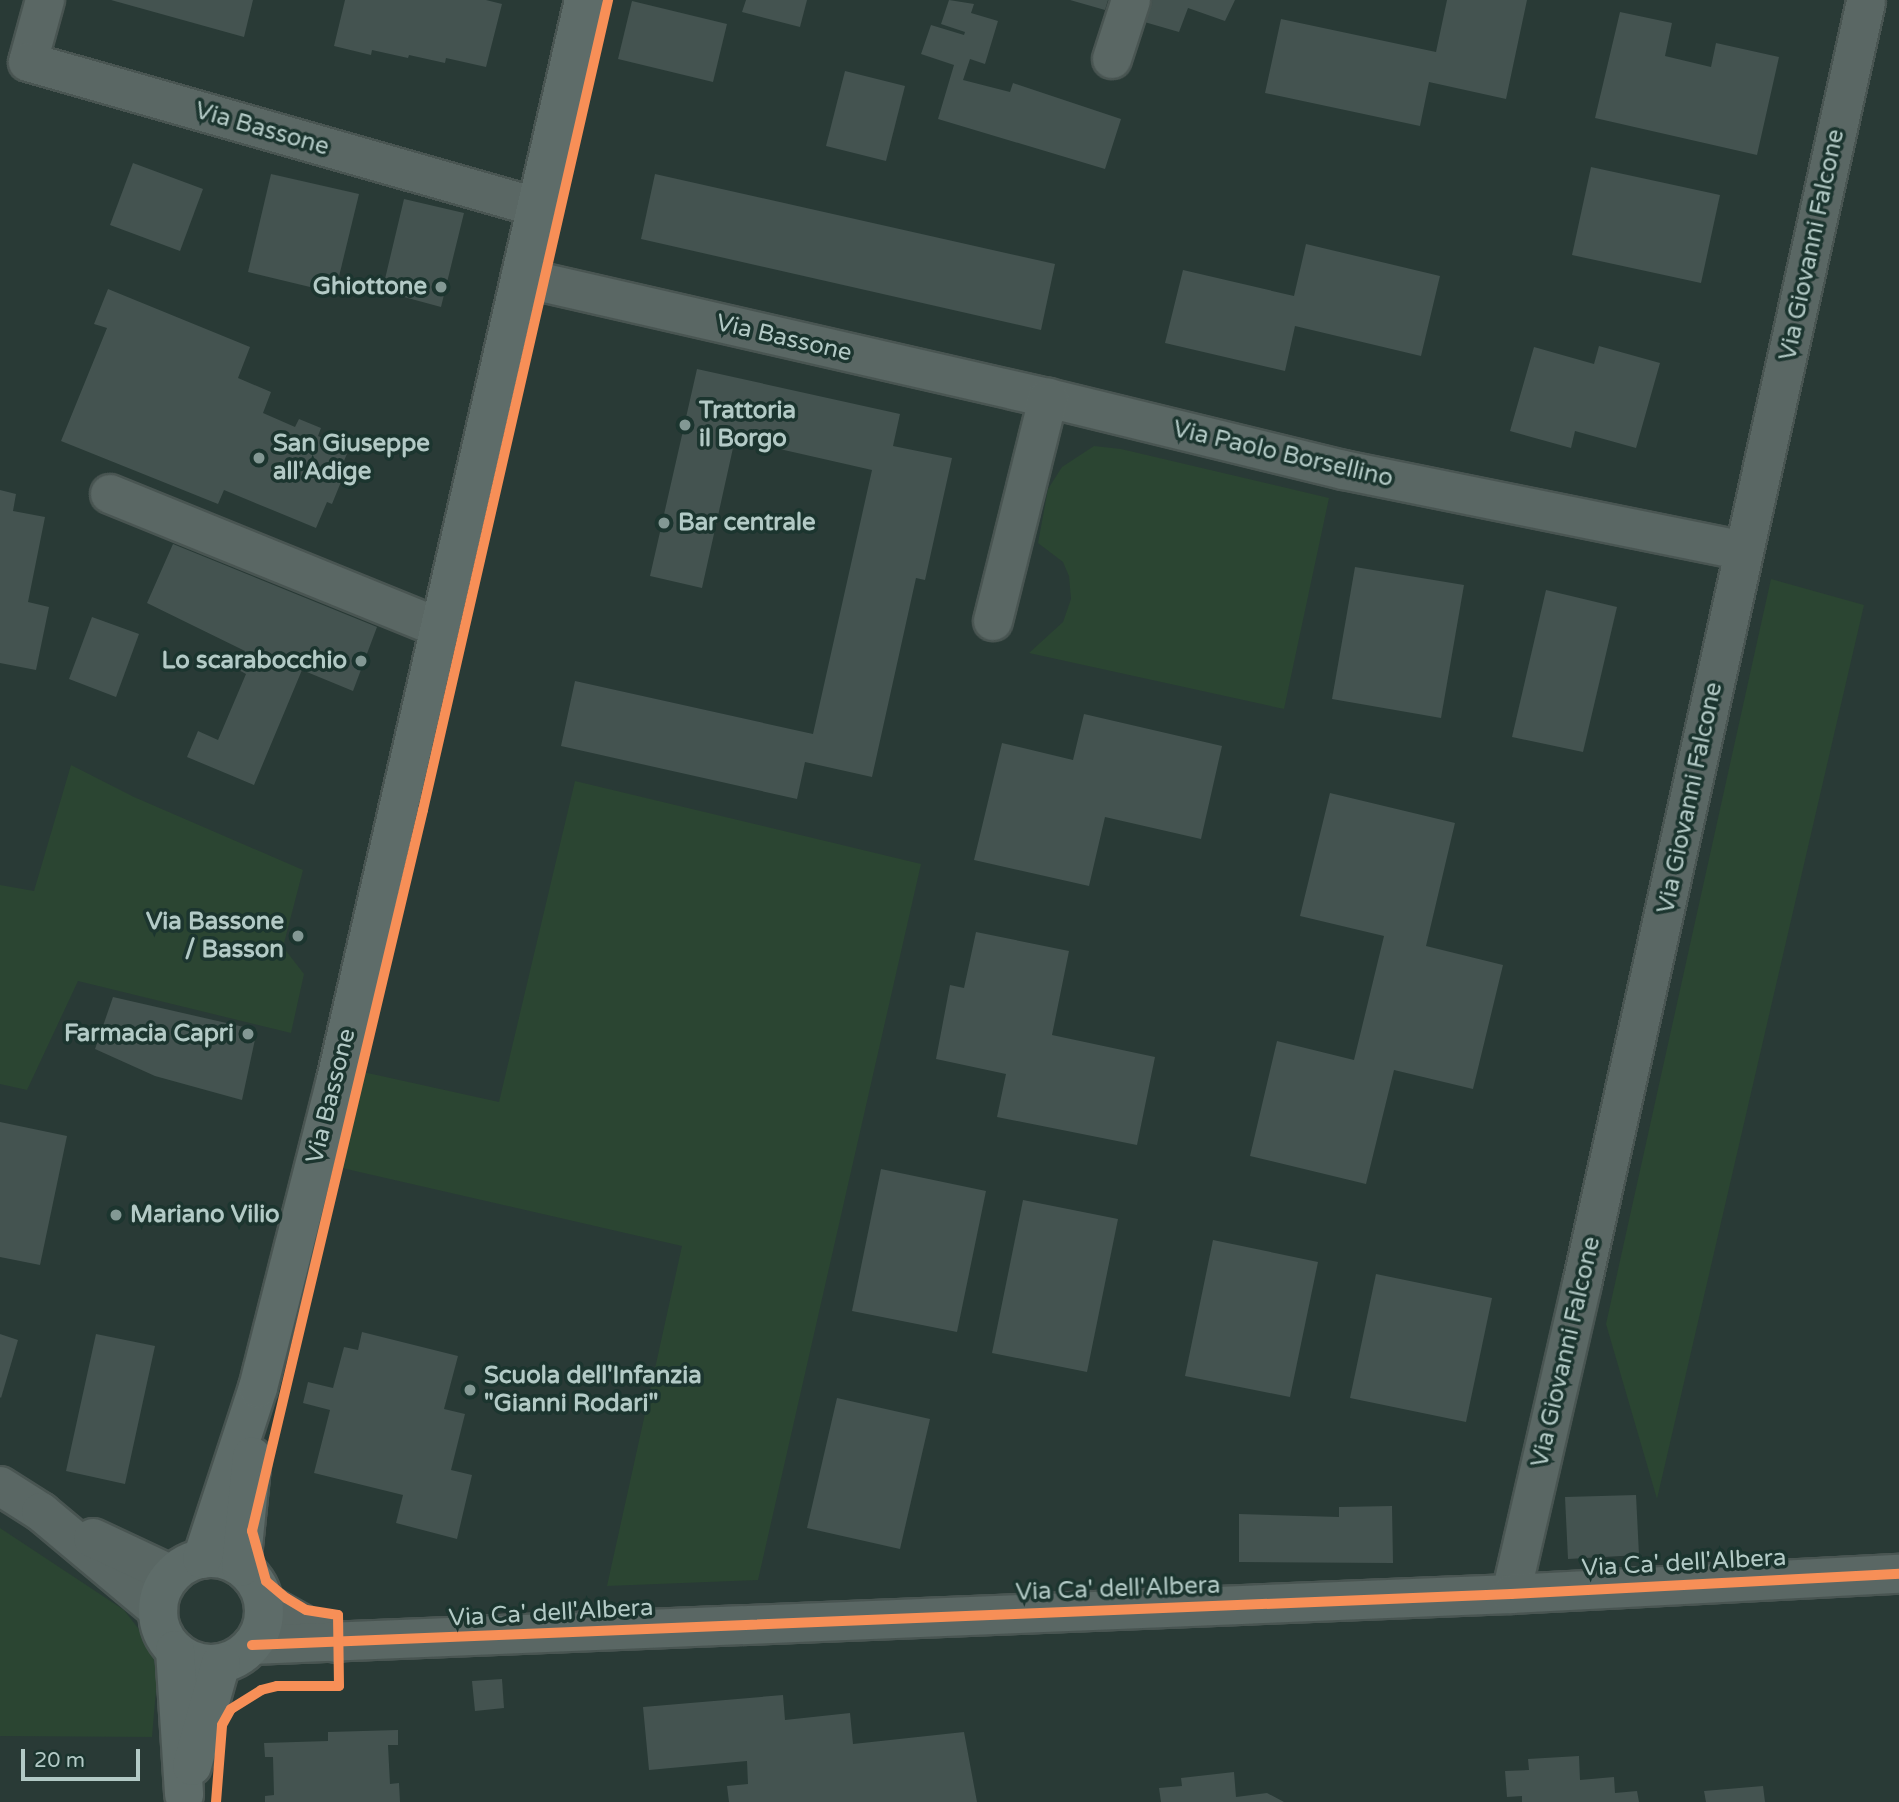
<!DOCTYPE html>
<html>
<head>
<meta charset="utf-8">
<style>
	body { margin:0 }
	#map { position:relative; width:1899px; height:1802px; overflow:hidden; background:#293a36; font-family:"Varela Round",sans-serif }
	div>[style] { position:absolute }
	.green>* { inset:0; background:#2b4532 }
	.building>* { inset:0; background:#445350 }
	.roads { filter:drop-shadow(2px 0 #495552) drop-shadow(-2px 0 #495552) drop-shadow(0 2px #495552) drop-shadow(0 -2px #495552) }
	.street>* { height:38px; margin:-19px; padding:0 19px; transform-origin:19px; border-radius:19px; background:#5a6764 }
	.secondary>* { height:38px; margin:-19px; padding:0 19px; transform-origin:19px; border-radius:19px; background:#5e6c69 }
	.secondary>.ring { margin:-19px; padding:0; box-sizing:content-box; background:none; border:38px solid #5e6c69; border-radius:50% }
	.cycleway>* { height:10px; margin:-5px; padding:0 5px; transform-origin:5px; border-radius:5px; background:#f78f57 }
	.dots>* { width:19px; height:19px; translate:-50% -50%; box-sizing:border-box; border:4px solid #1c352f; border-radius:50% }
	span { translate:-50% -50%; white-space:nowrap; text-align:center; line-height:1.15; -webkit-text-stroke:7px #1c352f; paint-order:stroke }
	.street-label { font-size:24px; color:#b3cac6 }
	.poi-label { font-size:24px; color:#b3cac6; font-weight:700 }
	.right { translate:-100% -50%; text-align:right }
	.left { translate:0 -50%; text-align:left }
	.scale { position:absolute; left:21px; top:1749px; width:119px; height:32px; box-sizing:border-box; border:4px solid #b3cac6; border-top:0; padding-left:9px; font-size:21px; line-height:24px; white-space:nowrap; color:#b3cac6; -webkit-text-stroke:5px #1c352f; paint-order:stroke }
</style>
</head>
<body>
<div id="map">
	<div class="green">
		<div style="clip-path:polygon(1094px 446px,1121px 449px,1329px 498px,1284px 709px,1029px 653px,1063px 622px,1071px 599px,1069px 576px,1063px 562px,1038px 543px,1048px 489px,1062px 467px)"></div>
		<div style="clip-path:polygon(1771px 579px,1864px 605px,1657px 1499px,1606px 1324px)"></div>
		<div style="clip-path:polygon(71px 765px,134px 797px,303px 870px,283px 947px,304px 974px,291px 1033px,78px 981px,27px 1090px,0 1084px,0 885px,34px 891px)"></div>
		<div style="clip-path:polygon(575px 781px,921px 864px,758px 1580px,607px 1586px,682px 1246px,342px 1168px,363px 1072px,499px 1102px)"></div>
		<div style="clip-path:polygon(0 1528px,124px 1610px,141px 1632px,153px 1654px,157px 1678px,152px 1737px,0 1736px)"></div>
	</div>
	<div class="building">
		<div style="clip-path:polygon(111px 0,253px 0,244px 37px)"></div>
		<div style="clip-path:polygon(345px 0,486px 0,502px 4px,486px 67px,446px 58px,445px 63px,409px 55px,408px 58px,372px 50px,371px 55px,334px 46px)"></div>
		<div style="clip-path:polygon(746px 0,807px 0,800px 27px,742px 12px)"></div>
		<div style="clip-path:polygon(949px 0,974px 4px,971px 13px,998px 21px,985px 64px,970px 59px,963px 80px,1010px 92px,1013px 83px,1121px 119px,1105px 169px,938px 119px,954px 65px,921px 54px,931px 25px,964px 35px,965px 32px,941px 24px)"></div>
		<div style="clip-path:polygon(1070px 0,1108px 0,1105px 10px)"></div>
		<div style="clip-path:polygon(1139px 0,1235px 0,1225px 21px,1188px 8px,1179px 32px,1134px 19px)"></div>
		<div style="clip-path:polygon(1447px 0,1527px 0,1506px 99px,1429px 82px,1420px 126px,1265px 93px,1281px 19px,1436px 52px)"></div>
		<div style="clip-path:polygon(632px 1px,727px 24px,713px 82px,618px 59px)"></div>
		<div style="clip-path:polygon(1620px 12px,1672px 23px,1665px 56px,1711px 67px,1716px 43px,1779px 57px,1757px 155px,1595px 118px)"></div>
		<div style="clip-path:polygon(845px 71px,905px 86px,886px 161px,826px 146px)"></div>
		<div style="clip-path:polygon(133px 163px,203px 189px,180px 251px,110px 225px)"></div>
		<div style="clip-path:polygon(1591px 167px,1720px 195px,1701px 283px,1572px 255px)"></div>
		<div style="clip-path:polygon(271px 174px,359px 194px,335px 293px,248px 272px)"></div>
		<div style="clip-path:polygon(655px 174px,1055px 264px,1041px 330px,641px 239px)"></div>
		<div style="clip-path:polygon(404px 199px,464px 213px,441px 307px,404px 297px,407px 284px,385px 279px)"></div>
		<div style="clip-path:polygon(1306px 244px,1440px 276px,1421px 356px,1295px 326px,1285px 371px,1165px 343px,1183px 270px,1294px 296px)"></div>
		<div style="clip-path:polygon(108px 289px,250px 347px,238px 378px,271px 392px,263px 413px,295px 427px,299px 419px,321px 428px,318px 436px,349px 449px,338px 475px,343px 477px,332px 504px,327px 502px,316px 528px,224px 490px,218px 504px,61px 441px,107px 328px,94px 324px)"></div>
		<div style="clip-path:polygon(1599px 346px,1660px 363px,1636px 448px,1575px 431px,1571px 448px,1510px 431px,1534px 347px,1594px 364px)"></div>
		<div style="clip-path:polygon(697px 369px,900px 414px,893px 446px,952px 458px,925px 580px,916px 578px,872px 777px,805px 762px,797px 799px,561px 746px,575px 681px,813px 734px,872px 470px,735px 439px,702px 588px,650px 576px)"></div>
		<div style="clip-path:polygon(0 490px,16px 494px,13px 511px,45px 517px,28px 602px,49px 607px,36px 670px,0 663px)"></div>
		<div style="clip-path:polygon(173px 544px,377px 627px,353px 691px,302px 670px,254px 785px,187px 757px,198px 731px,218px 740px,246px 674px,237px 669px,245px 651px,147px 603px)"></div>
		<div style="clip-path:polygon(1355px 567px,1464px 585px,1441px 718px,1332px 699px)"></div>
		<div style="clip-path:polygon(1546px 590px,1617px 607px,1583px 752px,1512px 737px)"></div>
		<div style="clip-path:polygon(92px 617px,139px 634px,116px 697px,69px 679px)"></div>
		<div style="clip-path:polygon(1084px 714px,1222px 746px,1201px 839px,1105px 817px,1089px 886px,974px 860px,1002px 743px,1073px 760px)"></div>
		<div style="clip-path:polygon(1330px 793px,1455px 823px,1426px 946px,1503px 965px,1473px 1089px,1394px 1070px,1366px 1184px,1250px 1156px,1277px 1041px,1354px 1060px,1384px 936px,1300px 916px)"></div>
		<div style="clip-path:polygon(976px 932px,1069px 951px,1052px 1035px,1155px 1057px,1137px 1145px,997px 1117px,1006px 1074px,936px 1059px,950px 985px,964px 988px)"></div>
		<div style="clip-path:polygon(113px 997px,257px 1030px,242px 1100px,155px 1076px,95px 1049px)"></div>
		<div style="clip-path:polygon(0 1122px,67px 1136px,40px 1265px,0 1257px)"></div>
		<div style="clip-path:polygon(881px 1169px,986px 1191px,957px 1332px,852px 1311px)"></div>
		<div style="clip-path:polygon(1023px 1200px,1118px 1219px,1087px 1372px,992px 1353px)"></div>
		<div style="clip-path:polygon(1213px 1240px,1318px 1262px,1290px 1397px,1185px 1376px)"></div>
		<div style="clip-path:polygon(1376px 1274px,1492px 1298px,1466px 1422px,1350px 1398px)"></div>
		<div style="clip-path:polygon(362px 1332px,458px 1356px,444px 1409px,465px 1414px,451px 1470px,472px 1475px,457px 1539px,396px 1523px,403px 1495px,314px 1473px,330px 1410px,303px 1403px,308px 1382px,333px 1388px,344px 1347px,358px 1350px)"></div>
		<div style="clip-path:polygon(0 1334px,18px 1340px,1px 1398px,0 1397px)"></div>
		<div style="clip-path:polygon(96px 1334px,155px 1346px,125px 1484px,66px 1471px)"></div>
		<div style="clip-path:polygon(837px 1398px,930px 1419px,900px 1549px,807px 1528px)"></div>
		<div style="clip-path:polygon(1636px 1495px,1639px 1555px,1568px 1559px,1565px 1497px)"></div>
		<div style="clip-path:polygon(1392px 1506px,1393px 1563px,1239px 1562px,1239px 1514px,1339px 1517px,1339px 1507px)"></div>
		<div style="clip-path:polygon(502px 1679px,504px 1708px,475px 1711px,472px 1681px)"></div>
		<div style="clip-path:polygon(783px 1695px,785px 1720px,850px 1713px,853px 1744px,964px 1732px,977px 1802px,729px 1802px,727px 1786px,748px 1784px,747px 1761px,649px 1770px,643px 1707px)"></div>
		<div style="clip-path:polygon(398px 1730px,398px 1745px,388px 1745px,390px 1784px,399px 1783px,400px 1802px,265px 1802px,265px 1796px,274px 1795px,273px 1757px,265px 1757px,264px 1743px,328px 1741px,328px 1732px)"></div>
		<div style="clip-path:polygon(1579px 1756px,1580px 1780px,1614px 1777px,1615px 1793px,1637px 1791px,1639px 1802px,1522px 1802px,1522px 1796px,1507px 1797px,1505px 1771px,1529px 1770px,1528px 1759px)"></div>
		<div style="clip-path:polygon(1234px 1772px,1236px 1797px,1267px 1793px,1284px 1802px,1161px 1802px,1159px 1788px,1182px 1786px,1181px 1778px)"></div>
		<div style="clip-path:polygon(1763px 1786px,1765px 1802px,1706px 1802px,1704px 1791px)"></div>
	</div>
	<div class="roads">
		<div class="street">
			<div style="left:45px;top:0;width:64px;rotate:105.3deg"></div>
			<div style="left:28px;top:62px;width:528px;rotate:15.93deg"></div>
			<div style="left:1112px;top:59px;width:62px;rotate:-72.1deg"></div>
			<div style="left:521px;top:274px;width:26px;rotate:21deg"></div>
			<div style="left:545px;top:283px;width:516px;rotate:12.88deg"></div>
			<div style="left:1048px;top:398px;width:304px;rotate:13.7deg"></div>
			<div style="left:1343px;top:470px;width:409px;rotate:11.4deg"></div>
			<div style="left:110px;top:494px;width:356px;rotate:22.1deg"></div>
			<div style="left:993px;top:621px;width:230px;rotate:-76.1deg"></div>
			<div style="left:0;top:1486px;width:49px;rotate:32.4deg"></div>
			<div style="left:41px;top:1512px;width:153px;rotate:39.9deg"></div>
			<div style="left:93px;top:1538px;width:87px;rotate:25.1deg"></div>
			<div style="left:1511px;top:1594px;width:318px;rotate:-77.1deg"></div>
			<div style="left:1582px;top:1284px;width:1313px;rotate:-77.51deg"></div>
			<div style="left:264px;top:1603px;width:82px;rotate:29.1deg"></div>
			<div style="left:252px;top:1645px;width:1260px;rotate:-2.32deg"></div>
			<div style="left:1511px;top:1594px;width:389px;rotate:-3deg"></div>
		</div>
		<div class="secondary">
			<div class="ring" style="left:158px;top:1558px;width:68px;height:68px"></div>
			<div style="left:202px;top:1559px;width:180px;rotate:-71.9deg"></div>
			<div style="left:258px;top:1388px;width:314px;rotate:-75.8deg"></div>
			<div style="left:335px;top:1084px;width:1112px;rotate:-77.06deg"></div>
			<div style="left:241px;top:1567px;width:111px;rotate:-84.3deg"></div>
			<div style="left:175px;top:1650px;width:145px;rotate:86.4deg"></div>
			<div style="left:192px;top:1766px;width:107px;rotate:-74.3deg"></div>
		</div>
	</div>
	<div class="cycleway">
		<div style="left:252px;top:1645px;width:1260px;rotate:-2.32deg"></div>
		<div style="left:1511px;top:1594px;width:389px;rotate:-3deg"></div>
		<div style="left:216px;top:1802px;width:77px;rotate:-85.5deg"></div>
		<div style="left:222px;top:1725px;width:18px;rotate:-61deg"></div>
		<div style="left:231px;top:1709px;width:36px;rotate:-32deg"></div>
		<div style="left:261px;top:1690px;width:16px;rotate:-14deg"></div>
		<div style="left:277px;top:1686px;width:62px"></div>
		<div style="left:339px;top:1686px;width:71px;rotate:-90.8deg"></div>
		<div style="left:338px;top:1615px;width:32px;rotate:-171deg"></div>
		<div style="left:306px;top:1610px;width:23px;rotate:-149deg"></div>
		<div style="left:286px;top:1598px;width:26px;rotate:-140deg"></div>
		<div style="left:266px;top:1581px;width:52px;rotate:-105.6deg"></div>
		<div style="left:252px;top:1531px;width:741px;rotate:-76.66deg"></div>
		<div style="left:423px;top:810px;width:831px;rotate:-77.13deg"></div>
	</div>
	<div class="dots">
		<div style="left:441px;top:287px;background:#839894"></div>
		<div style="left:685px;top:425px;background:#839894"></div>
		<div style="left:259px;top:458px;background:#839894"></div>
		<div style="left:664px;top:523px;background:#839894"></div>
		<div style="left:361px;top:661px;background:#839894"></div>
		<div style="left:298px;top:936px;background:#839894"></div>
		<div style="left:248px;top:1034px;background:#839894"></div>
		<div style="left:116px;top:1215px;background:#839894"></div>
		<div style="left:470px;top:1390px;background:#839894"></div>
	</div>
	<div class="street-label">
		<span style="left:262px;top:129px;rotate:16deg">Via Bassone</span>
		<span style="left:1812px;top:245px;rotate:-78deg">Via Giovanni Falcone</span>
		<span style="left:784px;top:338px;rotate:13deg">Via Bassone</span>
		<span style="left:1283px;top:454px;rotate:13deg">Via Paolo Borsellino</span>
		<span style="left:1690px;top:798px;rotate:-78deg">Via Giovanni Falcone</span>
		<span style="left:331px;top:1096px;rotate:-76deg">Via Bassone</span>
		<span style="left:1566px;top:1352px;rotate:-77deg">Via Giovanni Falcone</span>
		<span style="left:1684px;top:1563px;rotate:-3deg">Via Ca' dell'Albera</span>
		<span style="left:1118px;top:1589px;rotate:-2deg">Via Ca' dell'Albera</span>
		<span style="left:551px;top:1613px;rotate:-3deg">Via Ca' dell'Albera</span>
	</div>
	<div class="poi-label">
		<span class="right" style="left:427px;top:287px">Ghiottone</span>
		<span class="left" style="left:699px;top:425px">Trattoria<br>il Borgo</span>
		<span class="left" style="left:273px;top:458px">San Giuseppe<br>all'Adige</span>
		<span class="left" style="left:678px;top:523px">Bar centrale</span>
		<span class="right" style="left:347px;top:661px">Lo scarabocchio</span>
		<span class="right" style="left:284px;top:936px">Via Bassone<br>/ Basson</span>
		<span class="right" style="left:234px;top:1034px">Farmacia Capri</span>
		<span class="left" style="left:130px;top:1215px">Mariano Vilio</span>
		<span class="left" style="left:484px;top:1390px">Scuola dell'Infanzia<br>"Gianni Rodari"</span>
	</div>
	<div class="scale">20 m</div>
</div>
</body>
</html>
